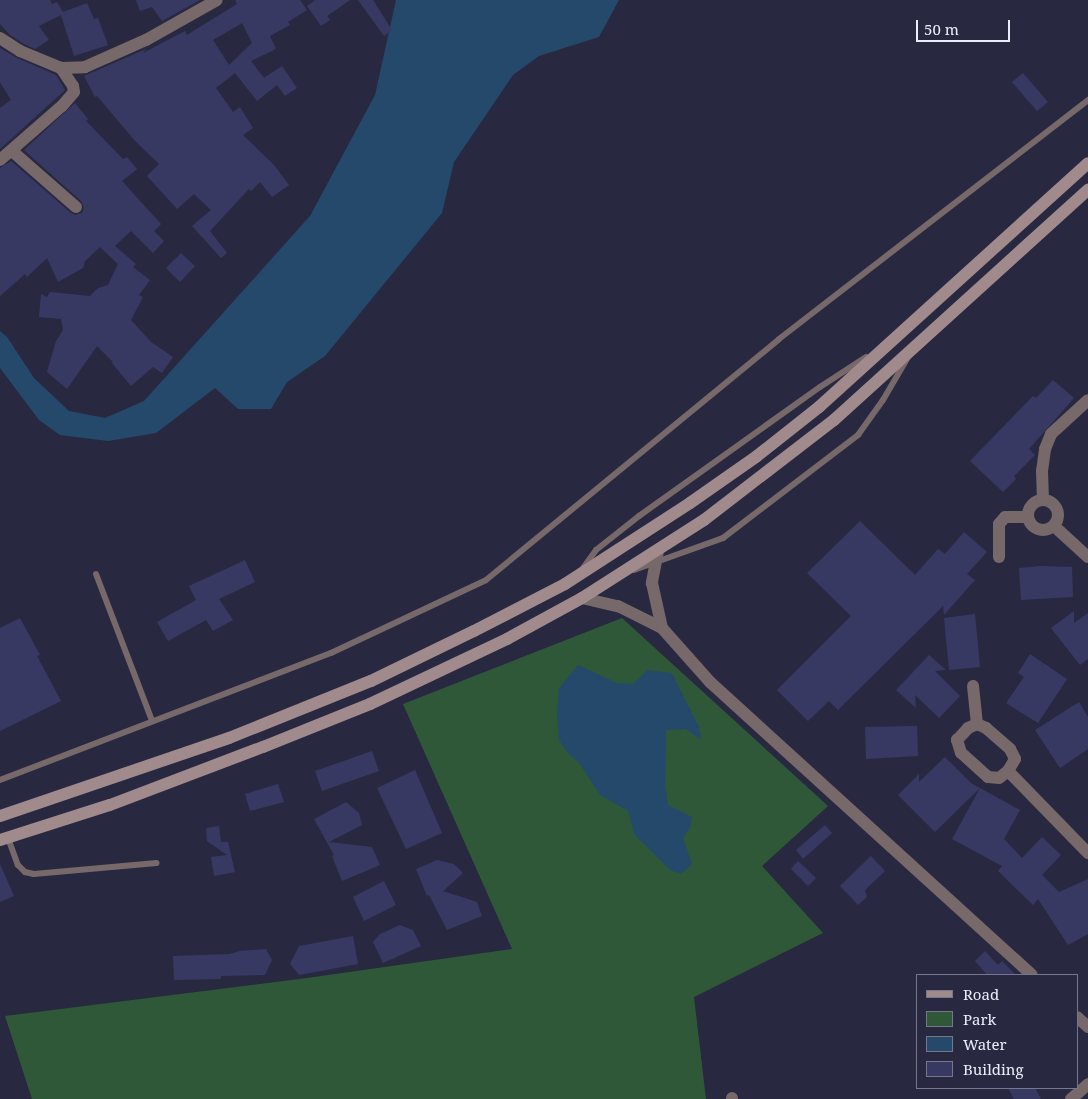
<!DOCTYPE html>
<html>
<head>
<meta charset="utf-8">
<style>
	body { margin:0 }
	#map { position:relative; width:1088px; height:1099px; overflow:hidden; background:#282940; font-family:"Noto Serif",serif }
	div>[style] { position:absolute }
	.green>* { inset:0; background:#2e5838 }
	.water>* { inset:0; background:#25496a }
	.building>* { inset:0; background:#383962 }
	.lane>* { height:6px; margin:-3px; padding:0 3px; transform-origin:3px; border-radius:3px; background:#776869 }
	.street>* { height:12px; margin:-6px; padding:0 6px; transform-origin:6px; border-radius:6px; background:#776869 }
	.street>.ring { margin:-6px; padding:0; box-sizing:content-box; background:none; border:12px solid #776869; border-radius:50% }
	.secondary>* { height:12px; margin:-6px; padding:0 6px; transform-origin:6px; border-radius:6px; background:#a18a8b }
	span { translate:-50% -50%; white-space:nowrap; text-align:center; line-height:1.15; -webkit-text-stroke:4px #282940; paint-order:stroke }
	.legend { position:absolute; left:916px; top:974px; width:162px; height:115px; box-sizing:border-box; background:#282940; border:1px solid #76778b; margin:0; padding:6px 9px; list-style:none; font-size:15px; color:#ecedfc }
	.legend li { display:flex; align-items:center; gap:10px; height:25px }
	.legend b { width:25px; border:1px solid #76778b }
	.scale { position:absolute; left:916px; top:20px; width:94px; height:22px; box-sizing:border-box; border:2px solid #ecedfc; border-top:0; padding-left:6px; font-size:15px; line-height:18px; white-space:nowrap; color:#ecedfc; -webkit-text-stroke:4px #282940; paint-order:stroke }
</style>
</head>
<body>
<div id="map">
	<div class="green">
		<div style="clip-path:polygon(622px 618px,828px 806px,762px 866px,823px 933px,694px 997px,706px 1099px,32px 1099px,5px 1016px,307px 978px,512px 949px,403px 704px)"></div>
	</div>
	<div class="water">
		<div style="clip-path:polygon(396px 0,619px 0,599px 37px,539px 56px,513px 75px,454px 162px,442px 213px,325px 356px,287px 382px,271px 409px,238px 409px,215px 388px,156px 433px,108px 441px,60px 435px,39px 420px,0 368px,0 331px,7px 337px,34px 378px,69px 411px,105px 418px,144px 401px,310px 216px,375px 95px)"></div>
		<div style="clip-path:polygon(578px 665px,617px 683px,633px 684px,647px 670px,672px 673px,699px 727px,701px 740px,686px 729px,666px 730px,665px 785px,668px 805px,692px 817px,690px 827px,683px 838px,692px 864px,681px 874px,670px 870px,634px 834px,628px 811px,600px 795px,580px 764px,566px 751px,559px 740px,557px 715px,559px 688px)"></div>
	</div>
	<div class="building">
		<div style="clip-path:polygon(0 0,50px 0,52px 4px,57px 2px,63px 12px,87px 3px,94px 19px,98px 18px,108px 45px,74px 56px,61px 15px,39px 26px,49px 40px,35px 49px,24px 44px,10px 35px,0 24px)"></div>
		<div style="clip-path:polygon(136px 0,200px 0,162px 21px,152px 7px,140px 11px)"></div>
		<div style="clip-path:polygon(evenodd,235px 0,300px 0,307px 10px,288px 22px,290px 25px,270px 36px,276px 49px,251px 61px,264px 78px,282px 66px,297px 88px,285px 96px,277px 85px,257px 101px,235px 73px,216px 88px,233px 112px,240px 107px,253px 128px,243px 135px,274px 165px,289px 185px,272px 197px,260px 182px,251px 191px,249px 189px,210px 231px,227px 253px,221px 258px,192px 226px,211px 210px,194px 194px,177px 209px,147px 176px,159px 164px,136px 142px,97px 96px,95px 97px,84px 76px,146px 49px,143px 53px,185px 31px,187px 35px,237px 4px,235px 0,242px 23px,252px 43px,229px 65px,213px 40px,242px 23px)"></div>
		<div style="clip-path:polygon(315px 0,350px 0,327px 16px,330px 20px,321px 26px,307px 6px)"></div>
		<div style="clip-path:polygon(358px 0,373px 0,392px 30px,384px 36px)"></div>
		<div style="clip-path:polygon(0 48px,17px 58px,56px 75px,65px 90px,0 149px,0 108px,11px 100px,0 82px)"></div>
		<div style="clip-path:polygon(1023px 73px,1048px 102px,1037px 111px,1012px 82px)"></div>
		<div style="clip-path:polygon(75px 103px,88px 119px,86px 121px,123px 159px,127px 157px,137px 169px,122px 181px,161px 224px,154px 231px,164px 241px,153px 253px,131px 231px,115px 246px,136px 264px,133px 267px,150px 280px,139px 295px,143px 297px,131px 320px,151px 342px,173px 357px,162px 373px,153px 367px,131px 386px,112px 363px,113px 362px,97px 346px,67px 389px,47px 372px,56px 341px,63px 330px,61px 319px,39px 317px,41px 294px,47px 297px,50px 292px,90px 296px,98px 288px,108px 285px,118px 264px,100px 247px,85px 261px,83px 268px,58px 282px,47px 258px,27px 277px,25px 274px,0 296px,0 168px,11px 161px,71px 213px,75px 215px,82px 213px,84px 208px,81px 201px,24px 150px)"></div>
		<div style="clip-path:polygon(181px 253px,195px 266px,180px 282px,166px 268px)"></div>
		<div style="clip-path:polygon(1053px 380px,1074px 398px,1029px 449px,1035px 455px,1014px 476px,1016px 479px,1003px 492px,970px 461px,1033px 396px,1036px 398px)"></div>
		<div style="clip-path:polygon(860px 521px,915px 575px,938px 549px,945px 554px,964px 532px,987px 552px,967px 574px,975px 580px,944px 615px,943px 606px,838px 710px,829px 701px,808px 721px,777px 690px,851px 616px,807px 573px)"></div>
		<div style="clip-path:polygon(245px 560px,255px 582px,219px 599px,233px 620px,213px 631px,206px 620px,168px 641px,157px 622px,196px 600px,189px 586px)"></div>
		<div style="clip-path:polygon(1040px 566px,1072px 567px,1073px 597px,1021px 600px,1019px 568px)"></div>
		<div style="clip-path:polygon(1074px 611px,1074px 623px,1088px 613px,1088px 659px,1080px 665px,1051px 628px)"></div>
		<div style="clip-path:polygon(975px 614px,980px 667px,949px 670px,944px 618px)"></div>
		<div style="clip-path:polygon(20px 618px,40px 655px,37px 656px,61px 701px,0 731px,0 628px)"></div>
		<div style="clip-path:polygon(1030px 654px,1067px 679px,1038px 723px,1006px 703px,1024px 677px,1018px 673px)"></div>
		<div style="clip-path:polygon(929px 655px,946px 670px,935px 671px,960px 696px,939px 718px,915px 695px,916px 708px,896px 690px)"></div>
		<div style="clip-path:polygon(1079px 702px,1088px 717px,1088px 749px,1060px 768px,1035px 730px)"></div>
		<div style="clip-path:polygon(917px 726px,918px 756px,866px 759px,865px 727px)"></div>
		<div style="clip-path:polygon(372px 751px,379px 771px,322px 791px,315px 771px)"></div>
		<div style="clip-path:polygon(945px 757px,971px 783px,980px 788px,935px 832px,898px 795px,919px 774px,919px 782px)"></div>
		<div style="clip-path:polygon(415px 770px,442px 833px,406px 849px,377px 788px)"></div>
		<div style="clip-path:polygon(278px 784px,284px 802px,250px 811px,245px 794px)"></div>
		<div style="clip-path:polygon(980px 788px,1020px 810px,1004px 839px,1022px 858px,1042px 837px,1061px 855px,1042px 875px,1059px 892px,1088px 879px,1088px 934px,1068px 945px,1038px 899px,1033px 905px,998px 871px,1002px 866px,952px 839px)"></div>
		<div style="clip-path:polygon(346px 802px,359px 813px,362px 825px,329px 842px,372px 847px,380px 865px,342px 881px,332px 856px,334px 855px,314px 819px)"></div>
		<div style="clip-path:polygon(825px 825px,832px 833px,803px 859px,796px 850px)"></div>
		<div style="clip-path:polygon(219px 826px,221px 842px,228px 842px,235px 872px,214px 876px,211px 857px,227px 855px,207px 841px,206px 828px)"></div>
		<div style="clip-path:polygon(871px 856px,885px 871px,865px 890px,867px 897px,858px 905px,840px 886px)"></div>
		<div style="clip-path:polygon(437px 860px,454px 864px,463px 873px,443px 891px,477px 902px,482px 916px,447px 930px,429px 895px,427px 896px,416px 869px)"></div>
		<div style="clip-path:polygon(798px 861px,816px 878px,808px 886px,791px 869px)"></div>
		<div style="clip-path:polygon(0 864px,14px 896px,0 902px)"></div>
		<div style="clip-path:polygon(384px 881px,396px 905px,364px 921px,353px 897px)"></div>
		<div style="clip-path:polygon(400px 925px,413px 930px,421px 946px,383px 963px,373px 942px,380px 934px)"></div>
		<div style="clip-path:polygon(353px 936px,358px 964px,299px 975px,290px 964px,299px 946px)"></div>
		<div style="clip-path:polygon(266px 949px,272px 960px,265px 975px,221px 976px,221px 979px,174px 980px,173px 956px,229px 954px,240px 951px)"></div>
		<div style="clip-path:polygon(985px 951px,998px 965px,1002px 961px,1016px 975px,987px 975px,975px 961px)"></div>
		<div style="clip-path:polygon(1008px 1088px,1035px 1088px,1041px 1099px,1014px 1099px)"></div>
	</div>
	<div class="lane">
		<div style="left:583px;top:568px;width:22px;rotate:-54deg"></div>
		<div style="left:596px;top:550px;width:55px;rotate:-38.3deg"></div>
		<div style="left:639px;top:516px;width:222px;rotate:-35.5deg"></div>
		<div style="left:820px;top:387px;width:55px;rotate:-33.1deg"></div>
		<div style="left:634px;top:570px;width:95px;rotate:-19.8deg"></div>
		<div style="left:723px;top:538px;width:170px;rotate:-37.3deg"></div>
		<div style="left:858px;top:435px;width:43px;rotate:-54.5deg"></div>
		<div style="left:883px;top:400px;width:48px;rotate:-59.7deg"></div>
		<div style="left:96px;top:574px;width:157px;rotate:69.1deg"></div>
		<div style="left:0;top:780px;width:355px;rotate:-21deg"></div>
		<div style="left:331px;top:653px;width:171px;rotate:-25.2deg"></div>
		<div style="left:486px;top:580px;width:379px;rotate:-39.4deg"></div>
		<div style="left:779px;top:339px;width:391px;rotate:-37.7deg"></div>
		<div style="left:8px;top:838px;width:29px;rotate:70deg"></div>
		<div style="left:18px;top:865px;width:10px;rotate:45deg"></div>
		<div style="left:25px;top:872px;width:9px;rotate:13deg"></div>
		<div style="left:34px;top:874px;width:123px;rotate:-5.1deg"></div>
	</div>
	<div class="street">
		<div style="left:0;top:38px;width:24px;rotate:33deg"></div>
		<div style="left:20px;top:51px;width:44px;rotate:22.5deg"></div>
		<div style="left:61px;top:68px;width:24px;rotate:-2deg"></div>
		<div style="left:85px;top:67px;width:67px;rotate:-23.9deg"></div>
		<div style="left:146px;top:40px;width:81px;rotate:-29.4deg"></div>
		<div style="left:12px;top:151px;width:85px;rotate:41.2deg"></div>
		<div style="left:0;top:160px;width:82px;rotate:-41.1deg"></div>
		<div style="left:62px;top:106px;width:18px;rotate:-49deg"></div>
		<div style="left:74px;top:92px;width:6px;rotate:-99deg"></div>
		<div style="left:73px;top:86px;width:22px;rotate:-124deg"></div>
		<div class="ring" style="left:1028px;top:500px;width:18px;height:18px"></div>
		<div style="left:1043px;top:500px;width:29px;rotate:-92deg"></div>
		<div style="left:1042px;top:471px;width:22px;rotate:-82deg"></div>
		<div style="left:1045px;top:449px;width:16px;rotate:-68deg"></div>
		<div style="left:1051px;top:434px;width:50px;rotate:-42.6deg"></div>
		<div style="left:1054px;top:526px;width:46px;rotate:42.4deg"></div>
		<div style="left:658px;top:551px;width:33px;rotate:101deg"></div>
		<div style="left:652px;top:583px;width:46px;rotate:77.5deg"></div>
		<div style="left:999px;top:557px;width:33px;rotate:-90deg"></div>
		<div style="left:999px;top:524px;width:9px;rotate:-49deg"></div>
		<div style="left:1005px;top:517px;width:23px"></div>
		<div style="left:582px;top:598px;width:37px;rotate:13deg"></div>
		<div style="left:618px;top:606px;width:49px;rotate:26.6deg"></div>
		<div style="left:662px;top:628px;width:72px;rotate:48.4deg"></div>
		<div style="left:710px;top:682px;width:435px;rotate:42.3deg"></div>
		<div style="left:973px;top:686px;width:38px;rotate:84deg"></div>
		<div style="left:977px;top:724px;width:10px;rotate:24deg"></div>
		<div style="left:986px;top:728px;width:32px;rotate:41deg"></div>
		<div style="left:1010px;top:749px;width:11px;rotate:63deg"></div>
		<div style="left:1015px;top:759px;width:14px;rotate:120deg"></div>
		<div style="left:1008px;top:771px;width:11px;rotate:142deg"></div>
		<div style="left:999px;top:778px;width:11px;rotate:-175deg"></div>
		<div style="left:988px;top:777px;width:36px;rotate:-138deg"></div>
		<div style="left:961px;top:753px;width:14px;rotate:-107deg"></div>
		<div style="left:957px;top:740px;width:16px;rotate:-47deg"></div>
		<div style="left:968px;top:728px;width:10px;rotate:-24deg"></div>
		<div style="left:1008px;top:771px;width:115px;rotate:45.7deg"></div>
		<div style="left:1077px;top:1017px;width:15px;rotate:42deg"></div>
		<div style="left:732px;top:1098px;width:1px;rotate:90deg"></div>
		<div style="left:1071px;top:1099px;width:23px;rotate:-41deg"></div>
	</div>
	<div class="secondary">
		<div style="left:0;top:816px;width:242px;rotate:-18.8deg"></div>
		<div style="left:229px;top:738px;width:153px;rotate:-21.9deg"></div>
		<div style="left:371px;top:681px;width:114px;rotate:-25.9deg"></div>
		<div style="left:474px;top:631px;width:102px;rotate:-27.3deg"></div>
		<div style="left:565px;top:584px;width:149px;rotate:-32.9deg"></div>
		<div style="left:690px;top:503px;width:82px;rotate:-35deg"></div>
		<div style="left:757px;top:456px;width:79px;rotate:-38.3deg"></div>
		<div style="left:819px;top:407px;width:363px;rotate:-42.2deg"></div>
		<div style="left:0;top:840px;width:115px;rotate:-17.7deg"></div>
		<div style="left:110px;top:805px;width:164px;rotate:-20.8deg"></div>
		<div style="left:263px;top:747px;width:115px;rotate:-21.9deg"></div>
		<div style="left:370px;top:704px;width:152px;rotate:-25.4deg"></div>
		<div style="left:507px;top:639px;width:85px;rotate:-28.7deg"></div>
		<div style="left:582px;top:598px;width:145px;rotate:-32.6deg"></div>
		<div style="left:704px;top:520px;width:164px;rotate:-37.6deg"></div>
		<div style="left:834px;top:420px;width:343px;rotate:-42.2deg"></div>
	</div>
	<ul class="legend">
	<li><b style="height:6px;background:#a18a8b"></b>Road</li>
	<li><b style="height:14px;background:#2e5838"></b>Park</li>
	<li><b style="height:14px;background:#25496a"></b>Water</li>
	<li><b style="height:14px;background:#383962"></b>Building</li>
	</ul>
	<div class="scale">50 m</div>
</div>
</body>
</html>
